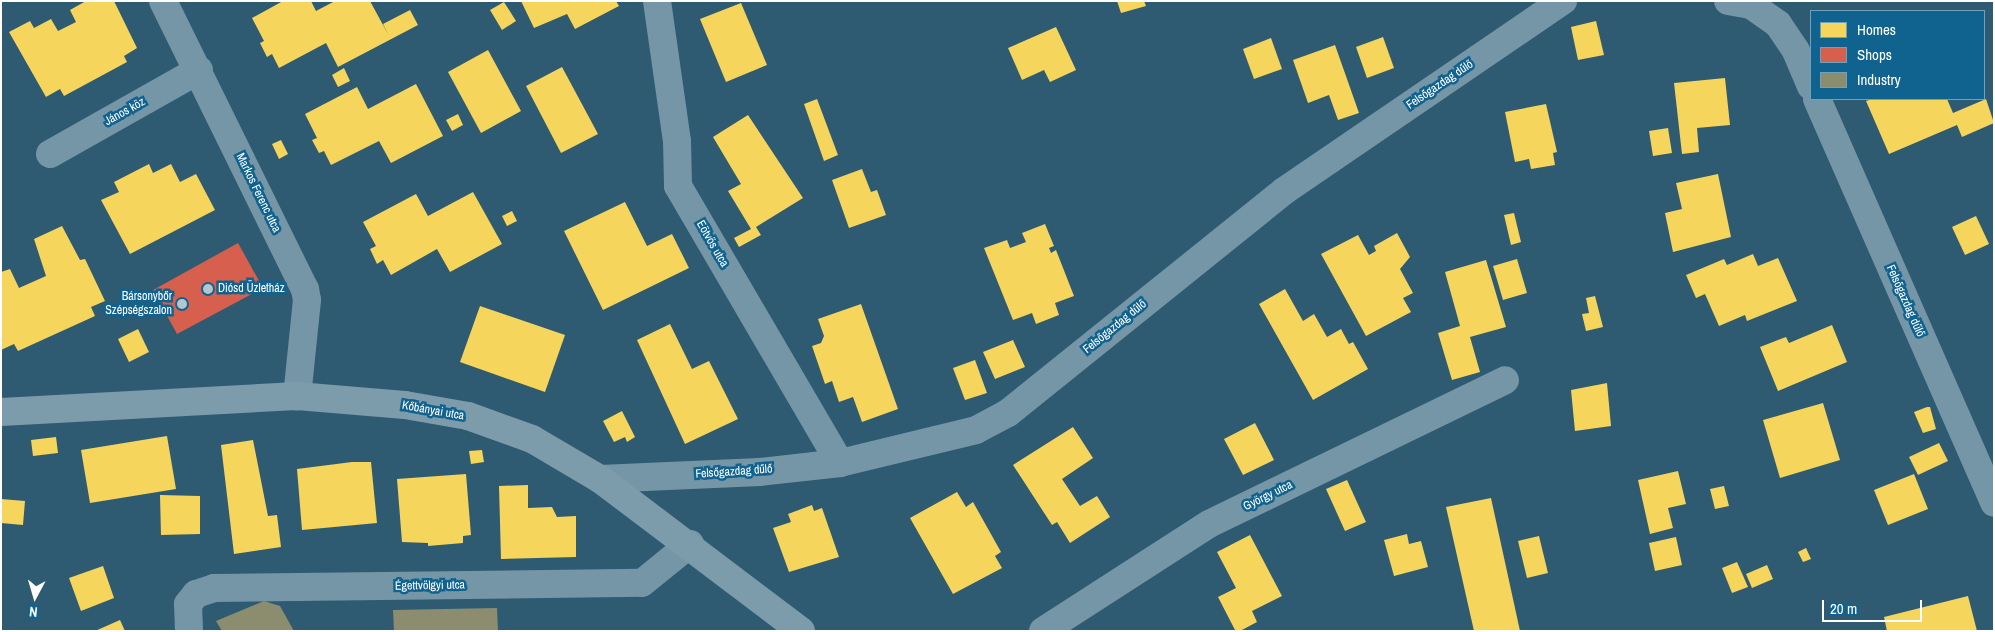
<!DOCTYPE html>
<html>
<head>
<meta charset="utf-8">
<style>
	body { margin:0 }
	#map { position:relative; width:1995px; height:632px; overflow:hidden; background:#2e5b72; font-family:"Archivo Narrow",sans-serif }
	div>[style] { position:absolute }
	.homes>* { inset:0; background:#f6d55c }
	.shops>* { inset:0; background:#d6604d }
	.industry>* { inset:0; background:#8c8c6e }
	.street>* { height:28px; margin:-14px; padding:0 14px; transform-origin:14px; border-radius:14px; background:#7596a6 }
	.secondary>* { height:28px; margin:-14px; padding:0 14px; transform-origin:14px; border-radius:14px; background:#7d9cab }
	.dots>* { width:14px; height:14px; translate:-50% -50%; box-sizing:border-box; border:2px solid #11638f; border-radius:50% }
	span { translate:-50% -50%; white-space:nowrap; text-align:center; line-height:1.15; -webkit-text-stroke:5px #11638f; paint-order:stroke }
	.street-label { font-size:12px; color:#fff }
	.poi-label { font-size:12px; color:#fff }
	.left { translate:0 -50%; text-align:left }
	.right { translate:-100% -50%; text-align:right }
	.frame { position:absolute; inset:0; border:2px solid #fff; pointer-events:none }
	.legend { position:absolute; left:1810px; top:10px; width:175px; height:90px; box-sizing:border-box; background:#11638f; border:1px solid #70a1bc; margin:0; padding:6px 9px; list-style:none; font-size:15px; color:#fff }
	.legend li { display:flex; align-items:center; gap:10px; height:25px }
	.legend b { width:25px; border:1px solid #70a1bc }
	.north { position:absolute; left:10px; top:572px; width:50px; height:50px; -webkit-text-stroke:4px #11638f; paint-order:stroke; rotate:186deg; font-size:14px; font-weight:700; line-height:20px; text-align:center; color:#fff }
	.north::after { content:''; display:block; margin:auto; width:18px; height:22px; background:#fff; clip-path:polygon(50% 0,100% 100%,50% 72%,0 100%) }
	.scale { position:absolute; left:1822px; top:600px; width:100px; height:22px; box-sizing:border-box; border:2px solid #fff; border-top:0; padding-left:6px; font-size:15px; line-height:18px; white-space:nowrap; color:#fff; -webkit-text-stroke:4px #11638f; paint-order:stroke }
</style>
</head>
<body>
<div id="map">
	<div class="homes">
		<div style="clip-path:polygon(86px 1px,114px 1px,137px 48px,124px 56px,127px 62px,64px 96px,60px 89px,46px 97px,9px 32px,30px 21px,34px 28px,51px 19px,58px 31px,76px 22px,70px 10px)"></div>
		<div style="clip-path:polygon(283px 1px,311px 1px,316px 11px,335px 1px,370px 1px,389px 36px,383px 24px,410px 10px,418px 25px,338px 67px,326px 43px,279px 68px,272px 54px,267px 57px,260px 43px,264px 41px,252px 18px)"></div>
		<div style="clip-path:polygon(521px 1px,616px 1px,619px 6px,575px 29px,567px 14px,534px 28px)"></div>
		<div style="clip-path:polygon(1117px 1px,1144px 1px,1146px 6px,1121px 13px)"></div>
		<div style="clip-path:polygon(504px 2px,516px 21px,502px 30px,490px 10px)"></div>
		<div style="clip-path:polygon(741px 3px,767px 65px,726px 82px,700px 19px)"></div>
		<div style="clip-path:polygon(1596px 21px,1604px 55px,1578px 60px,1571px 27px)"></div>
		<div style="clip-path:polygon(1056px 27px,1076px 70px,1050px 82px,1044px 70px,1022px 80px,1008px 48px)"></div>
		<div style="clip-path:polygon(1383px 37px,1394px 68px,1367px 78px,1356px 47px)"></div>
		<div style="clip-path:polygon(1271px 38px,1282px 69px,1254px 79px,1243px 49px)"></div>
		<div style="clip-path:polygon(1335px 45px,1359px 113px,1338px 120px,1329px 95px,1308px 103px,1293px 60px)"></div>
		<div style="clip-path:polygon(488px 50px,521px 111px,481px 133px,448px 72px)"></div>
		<div style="clip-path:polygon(562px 67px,598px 134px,561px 153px,526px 86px)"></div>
		<div style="clip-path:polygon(344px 68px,350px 81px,338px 87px,332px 75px)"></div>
		<div style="clip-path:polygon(1725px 78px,1730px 125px,1697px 128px,1699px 152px,1682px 154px,1674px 83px)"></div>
		<div style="clip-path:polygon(416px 84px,443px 136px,391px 163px,379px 141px,331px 165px,324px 151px,319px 153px,312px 140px,317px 138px,305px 114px,357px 87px,368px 109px)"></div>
		<div style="clip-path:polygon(817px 99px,838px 155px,824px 161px,804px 104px)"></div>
		<div style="clip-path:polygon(1872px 99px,1947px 99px,1953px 113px,1986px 99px,1994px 123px,1962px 137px,1957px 125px,1889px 154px,1866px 101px)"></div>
		<div style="clip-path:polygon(1546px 104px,1557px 152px,1553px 153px,1555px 165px,1531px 169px,1529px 159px,1515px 162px,1505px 112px)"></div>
		<div style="clip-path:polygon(458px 114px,463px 125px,452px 131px,446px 120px)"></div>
		<div style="clip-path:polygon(748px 115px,803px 198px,756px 227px,761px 235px,739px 247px,734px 238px,751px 229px,728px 191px,741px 184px,713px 137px)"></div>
		<div style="clip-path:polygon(1668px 128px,1672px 153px,1653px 156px,1649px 131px)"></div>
		<div style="clip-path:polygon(281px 140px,288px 154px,279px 159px,272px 144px)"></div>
		<div style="clip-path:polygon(149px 164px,153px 173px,171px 164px,180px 182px,196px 174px,215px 210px,130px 254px,101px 200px,119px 192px,114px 182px)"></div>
		<div style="clip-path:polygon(862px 169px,871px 192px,877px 190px,886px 215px,849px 228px,832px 180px)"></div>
		<div style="clip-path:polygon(1718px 174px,1731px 237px,1673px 252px,1665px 213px,1682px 209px,1676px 183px)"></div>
		<div style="clip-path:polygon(473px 192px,502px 244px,450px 272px,437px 249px,391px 275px,383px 260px,377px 264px,370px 249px,376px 246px,363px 222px,416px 194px,428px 216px)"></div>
		<div style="clip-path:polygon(625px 202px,647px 246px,672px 234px,689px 268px,603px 310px,564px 231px)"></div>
		<div style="clip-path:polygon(512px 211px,517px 221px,507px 226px,502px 216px)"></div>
		<div style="clip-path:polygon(1514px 213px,1521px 242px,1511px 245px,1504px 215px)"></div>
		<div style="clip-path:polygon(1976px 216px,1989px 244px,1965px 255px,1952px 227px)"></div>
		<div style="clip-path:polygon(1045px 224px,1054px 246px,1049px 248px,1051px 253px,1056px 250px,1074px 296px,1055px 303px,1059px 315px,1036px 324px,1032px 313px,1013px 320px,984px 248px,1007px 240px,1010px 248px,1026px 242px,1022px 233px)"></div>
		<div style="clip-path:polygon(62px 226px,80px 260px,85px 259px,105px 301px,91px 307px,95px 316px,18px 351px,14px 344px,1px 350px,1px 272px,10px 269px,19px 288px,46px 276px,34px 239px)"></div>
		<div style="clip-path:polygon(1397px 233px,1410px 257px,1400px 269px,1413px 293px,1403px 298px,1411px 312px,1366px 336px,1321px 254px,1358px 235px,1369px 255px,1376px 251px,1374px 246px)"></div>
		<div style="clip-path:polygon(1753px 254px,1758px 266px,1778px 258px,1797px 301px,1747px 321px,1745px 315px,1719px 326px,1705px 294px,1696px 298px,1686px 275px,1724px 259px,1727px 265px)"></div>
		<div style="clip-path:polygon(1517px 259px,1527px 293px,1503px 300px,1493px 266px)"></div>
		<div style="clip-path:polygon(1486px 260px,1506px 327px,1470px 337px,1480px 372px,1452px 380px,1438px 333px,1460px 326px,1445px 272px)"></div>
		<div style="clip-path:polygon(1285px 289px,1303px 321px,1314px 314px,1327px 337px,1341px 329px,1349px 344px,1353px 342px,1368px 369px,1313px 400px,1259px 304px)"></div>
		<div style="clip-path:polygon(1595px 296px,1603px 327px,1586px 331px,1582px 314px,1589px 313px,1586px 298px)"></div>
		<div style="clip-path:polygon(861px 304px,898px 409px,862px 422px,853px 397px,839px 402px,832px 381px,825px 384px,812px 346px,821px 343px,824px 336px,818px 319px)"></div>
		<div style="clip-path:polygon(480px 306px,565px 335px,545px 392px,460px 362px)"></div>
		<div style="clip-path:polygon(670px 324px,692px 369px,709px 361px,738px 419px,685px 444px,637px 340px)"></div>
		<div style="clip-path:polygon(1832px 325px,1847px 362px,1778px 391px,1760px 347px,1786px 337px,1789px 343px)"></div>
		<div style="clip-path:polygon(138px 329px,149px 352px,129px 362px,118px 339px)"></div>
		<div style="clip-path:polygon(1013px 340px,1025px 367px,995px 379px,983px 352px)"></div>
		<div style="clip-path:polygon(975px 360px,987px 393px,965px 400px,953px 368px)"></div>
		<div style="clip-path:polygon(1607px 383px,1611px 426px,1575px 431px,1571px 390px)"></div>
		<div style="clip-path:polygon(1823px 403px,1840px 460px,1780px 478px,1763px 420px)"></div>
		<div style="clip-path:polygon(1927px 407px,1930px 407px,1936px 429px,1923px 433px,1914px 412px)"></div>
		<div style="clip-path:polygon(622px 411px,635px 437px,627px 442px,625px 437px,614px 442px,603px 421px)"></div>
		<div style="clip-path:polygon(1255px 423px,1274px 460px,1243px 475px,1224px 439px)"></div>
		<div style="clip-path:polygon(1073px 427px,1093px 458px,1062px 479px,1080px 506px,1097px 496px,1110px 517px,1070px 543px,1057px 522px,1052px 525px,1013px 465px)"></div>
		<div style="clip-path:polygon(167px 436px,176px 489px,90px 503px,81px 450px)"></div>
		<div style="clip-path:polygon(56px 437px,58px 453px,33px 456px,31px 440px)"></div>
		<div style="clip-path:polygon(253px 440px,268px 516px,277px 515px,281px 547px,234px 554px,221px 445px)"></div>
		<div style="clip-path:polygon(1939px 443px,1948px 461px,1918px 475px,1909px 457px)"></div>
		<div style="clip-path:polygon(482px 450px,484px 462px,471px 464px,469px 451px)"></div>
		<div style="clip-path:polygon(352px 462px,371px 462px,377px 523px,302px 530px,297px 469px)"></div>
		<div style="clip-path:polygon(1678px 471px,1686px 504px,1668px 508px,1673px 528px,1650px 534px,1638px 480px)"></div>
		<div style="clip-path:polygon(466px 474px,471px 535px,463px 536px,463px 543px,428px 546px,428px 543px,402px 542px,397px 479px)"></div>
		<div style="clip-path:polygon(1914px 474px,1928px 509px,1888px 525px,1874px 490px)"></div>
		<div style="clip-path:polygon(1347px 480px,1366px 522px,1345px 531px,1326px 489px)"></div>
		<div style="clip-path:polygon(528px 485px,528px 508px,552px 507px,557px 517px,576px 516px,576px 557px,501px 559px,499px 486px)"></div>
		<div style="clip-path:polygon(1724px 486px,1729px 506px,1715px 509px,1710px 489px)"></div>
		<div style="clip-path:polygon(957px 492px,966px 507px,973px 502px,1001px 552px,995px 556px,1002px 568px,953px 594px,910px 518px)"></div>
		<div style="clip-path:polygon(160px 495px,200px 496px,200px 534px,161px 535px)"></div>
		<div style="clip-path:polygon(1491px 498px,1520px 631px,1474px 631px,1446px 507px)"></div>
		<div style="clip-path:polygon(1px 499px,25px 501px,23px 525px,1px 523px)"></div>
		<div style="clip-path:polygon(812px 505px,814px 511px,822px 508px,839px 557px,789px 572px,773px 528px,791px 522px,788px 514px)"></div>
		<div style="clip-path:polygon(1407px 534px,1409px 544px,1421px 541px,1428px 567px,1394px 576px,1384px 540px)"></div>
		<div style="clip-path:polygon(1250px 535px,1282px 596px,1252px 611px,1257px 622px,1240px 631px,1235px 630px,1218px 597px,1236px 588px,1217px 552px)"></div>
		<div style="clip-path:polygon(1539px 536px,1548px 573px,1527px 578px,1518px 541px)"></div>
		<div style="clip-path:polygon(1676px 537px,1682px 565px,1655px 571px,1649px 543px)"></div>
		<div style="clip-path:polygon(1806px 548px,1811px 559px,1803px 562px,1798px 552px)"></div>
		<div style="clip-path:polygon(1737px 562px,1748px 587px,1732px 593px,1722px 568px)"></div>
		<div style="clip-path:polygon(1767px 565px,1773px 579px,1752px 588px,1746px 574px)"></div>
		<div style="clip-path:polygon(103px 566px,114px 598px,81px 611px,69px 578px)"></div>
		<div style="clip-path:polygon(1968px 596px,1977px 631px,1887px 631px,1884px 617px)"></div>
		<div style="clip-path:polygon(120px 620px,125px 631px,95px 631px)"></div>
	</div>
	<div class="shops">
		<div style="clip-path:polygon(238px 243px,263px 288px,177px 334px,153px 290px)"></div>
	</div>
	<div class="industry">
		<div style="clip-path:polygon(264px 601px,280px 606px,294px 631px,222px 631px,216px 621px)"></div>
		<div style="clip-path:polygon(497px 608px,498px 631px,394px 631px,393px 610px)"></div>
	</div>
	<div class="street">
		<div style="left:163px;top:1px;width:321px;rotate:63.8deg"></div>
		<div style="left:305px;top:289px;width:11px;rotate:80deg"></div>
		<div style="left:307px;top:300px;width:97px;rotate:95.9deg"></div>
		<div style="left:657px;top:1px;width:141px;rotate:81.9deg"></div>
		<div style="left:677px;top:141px;width:45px;rotate:88.7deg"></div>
		<div style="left:678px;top:186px;width:321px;rotate:59.7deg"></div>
		<div style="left:1728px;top:1px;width:23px;rotate:10deg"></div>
		<div style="left:1751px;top:5px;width:33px;rotate:35deg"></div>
		<div style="left:1778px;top:24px;width:32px;rotate:56deg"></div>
		<div style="left:1796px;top:51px;width:38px;rotate:67deg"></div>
		<div style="left:1817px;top:99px;width:441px;rotate:66.3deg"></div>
		<div style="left:50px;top:154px;width:171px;rotate:-29.4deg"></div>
		<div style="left:600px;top:479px;width:160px;rotate:-2.5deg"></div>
		<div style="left:760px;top:472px;width:81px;rotate:-6.4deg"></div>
		<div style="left:840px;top:463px;width:140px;rotate:-13.6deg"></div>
		<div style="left:976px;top:430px;width:36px;rotate:-28deg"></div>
		<div style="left:1008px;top:413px;width:354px;rotate:-38.8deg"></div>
		<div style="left:1284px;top:191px;width:338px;rotate:-34.3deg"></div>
		<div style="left:189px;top:631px;width:27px;rotate:-92deg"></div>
		<div style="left:188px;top:604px;width:13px;rotate:-51deg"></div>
		<div style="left:196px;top:594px;width:19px;rotate:-18deg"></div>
		<div style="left:214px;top:588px;width:428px;rotate:-0.7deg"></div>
		<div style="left:642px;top:583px;width:62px;rotate:-39.1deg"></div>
		<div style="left:1043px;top:631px;width:197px;rotate:-32.8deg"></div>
		<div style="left:1209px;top:524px;width:329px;rotate:-25.9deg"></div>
	</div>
	<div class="secondary">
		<div style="left:1px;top:412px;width:296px;rotate:-3.1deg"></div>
		<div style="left:297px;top:396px;width:108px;rotate:4.8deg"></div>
		<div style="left:405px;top:405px;width:64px;rotate:9.9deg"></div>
		<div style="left:468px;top:416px;width:68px;rotate:19.8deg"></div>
		<div style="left:532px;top:439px;width:79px;rotate:30.5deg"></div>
		<div style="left:600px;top:479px;width:252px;rotate:37.1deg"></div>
	</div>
	<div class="dots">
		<div style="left:208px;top:289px;background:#b6c6ce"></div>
		<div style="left:182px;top:304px;background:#b6c6ce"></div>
	</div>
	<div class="street-label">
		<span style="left:1440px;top:85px;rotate:-34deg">Felsőgazdag dűlő</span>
		<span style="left:125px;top:112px;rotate:-29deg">János köz</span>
		<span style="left:258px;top:193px;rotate:64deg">Markos Ferenc utca</span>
		<span style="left:712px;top:244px;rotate:60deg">Eötvös utca</span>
		<span style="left:1905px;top:301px;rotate:66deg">Felsőgazdag dűlő</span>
		<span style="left:1115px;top:327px;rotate:-39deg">Felsőgazdag dűlő</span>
		<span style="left:433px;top:411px;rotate:10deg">Kőbányai utca</span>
		<span style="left:734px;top:472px;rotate:-4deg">Felsőgazdag dűlő</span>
		<span style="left:1268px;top:496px;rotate:-26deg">György utca</span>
		<span style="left:430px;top:586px;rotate:-1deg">Égettvölgyi utca</span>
	</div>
	<div class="poi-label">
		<span class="left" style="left:218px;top:289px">Diósd Üzletház</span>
		<span class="right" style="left:172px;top:304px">Bársonybőr<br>Szépségszalon</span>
	</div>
	<div class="frame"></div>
	<ul class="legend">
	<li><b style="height:14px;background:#f6d55c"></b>Homes</li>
	<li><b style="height:14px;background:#d6604d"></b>Shops</li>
	<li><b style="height:14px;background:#8c8c6e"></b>Industry</li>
	</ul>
	<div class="north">N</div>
	<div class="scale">20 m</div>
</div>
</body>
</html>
